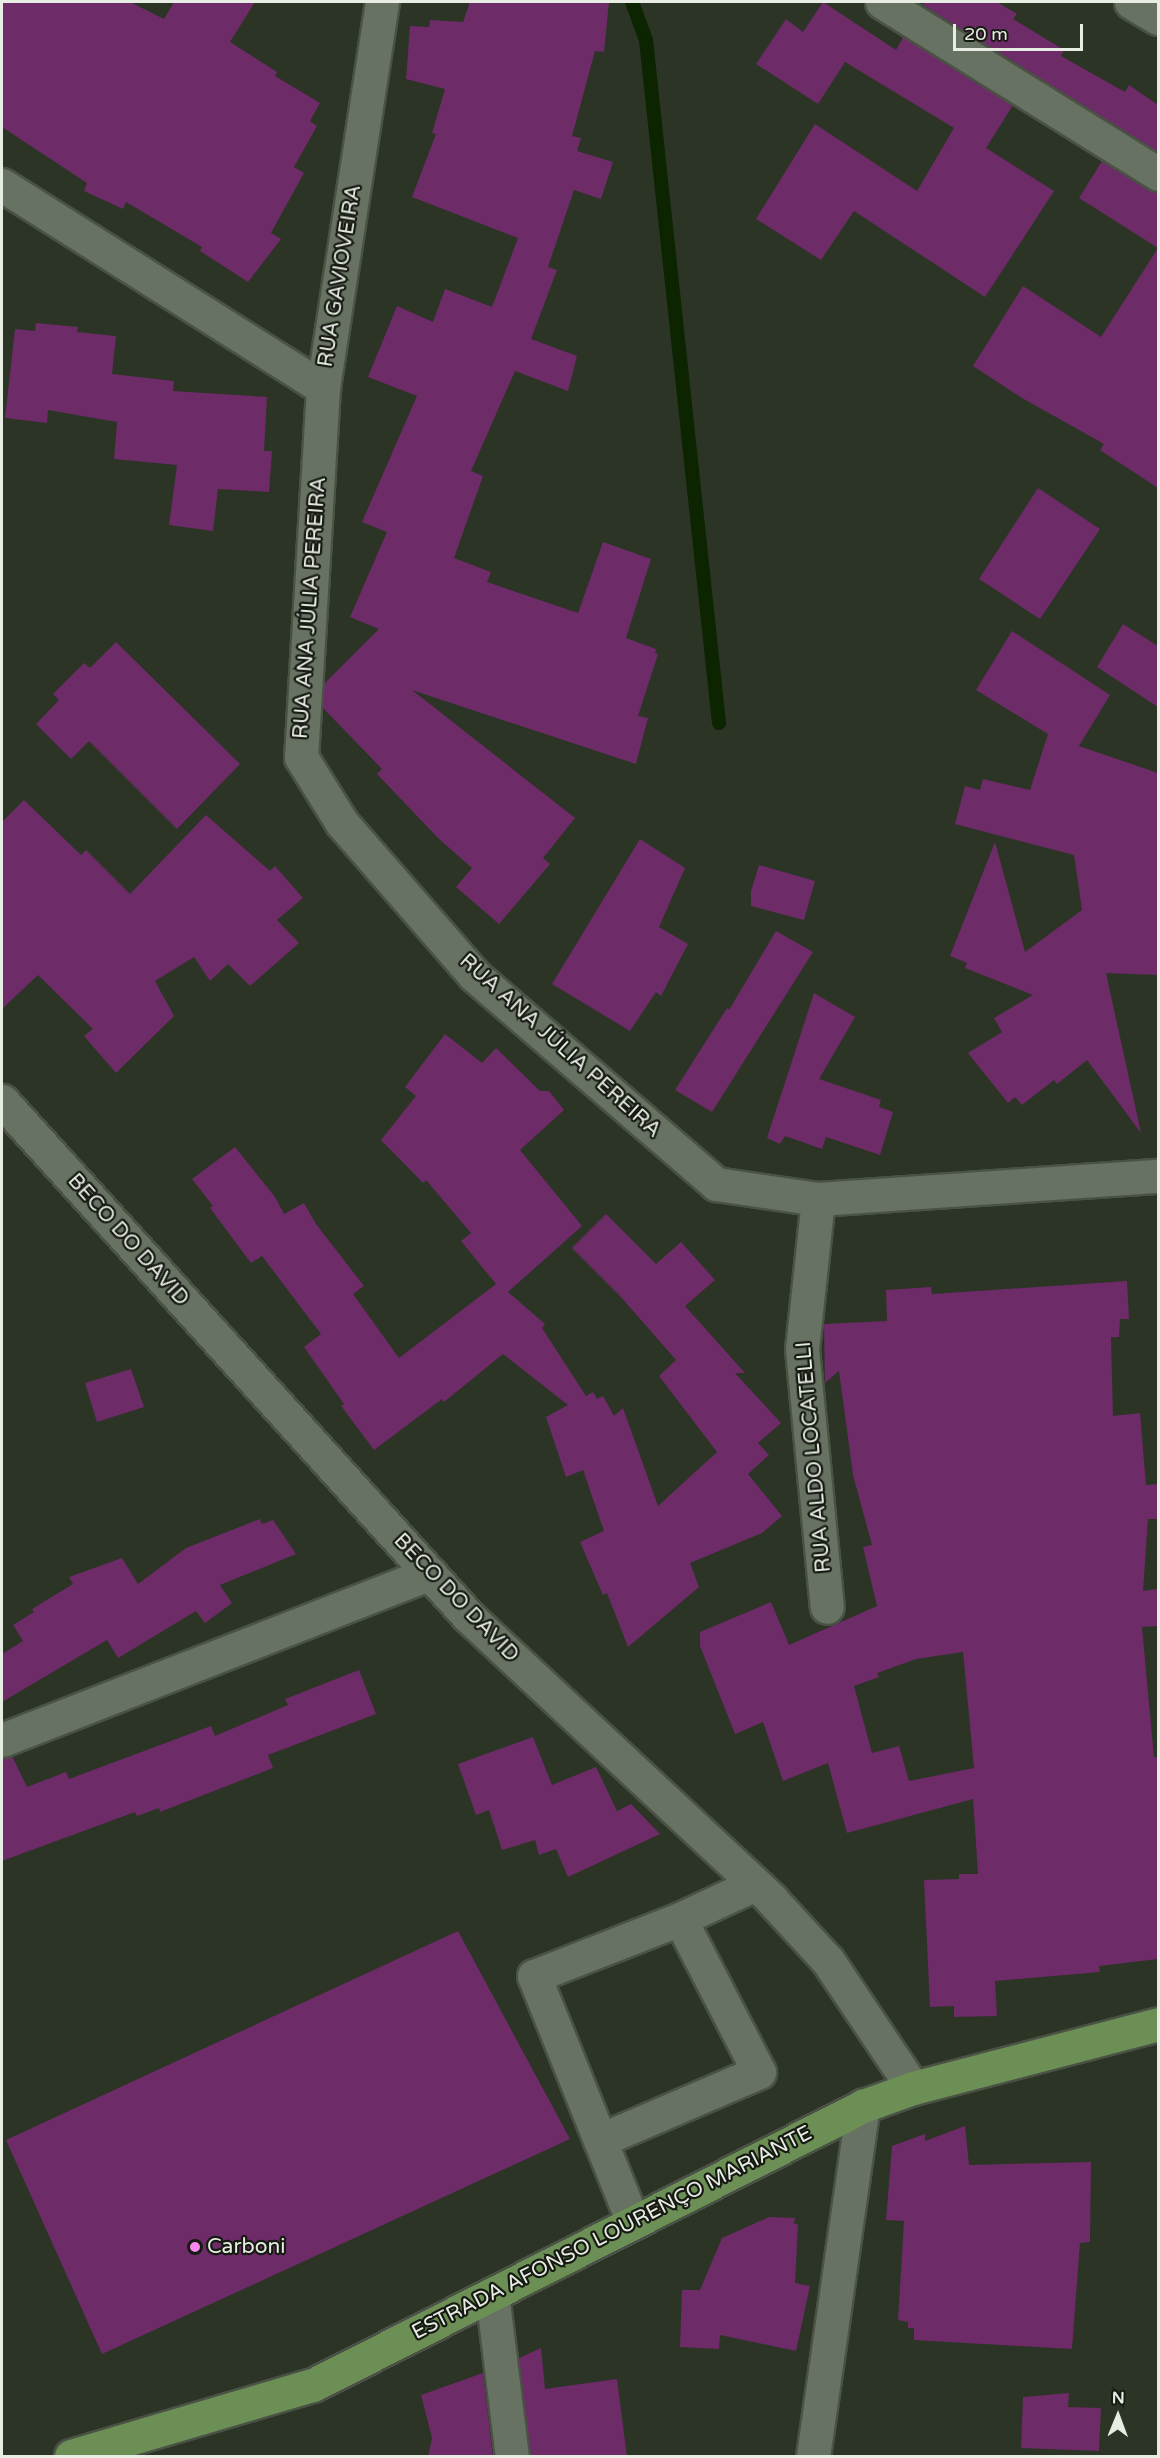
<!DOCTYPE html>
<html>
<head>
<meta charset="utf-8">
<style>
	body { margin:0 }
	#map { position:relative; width:1160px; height:2458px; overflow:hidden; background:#2b3425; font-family:"Varela Round",sans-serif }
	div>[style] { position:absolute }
	.stream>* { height:14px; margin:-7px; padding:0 7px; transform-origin:7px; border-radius:7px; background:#0c2400 }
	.building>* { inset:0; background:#6d2b68 }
	.roads { filter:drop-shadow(2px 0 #4a5245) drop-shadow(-2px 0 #4a5245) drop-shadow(0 2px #4a5245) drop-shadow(0 -2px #4a5245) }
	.minor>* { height:33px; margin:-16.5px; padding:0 16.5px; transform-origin:16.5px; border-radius:16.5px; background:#677262 }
	.major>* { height:33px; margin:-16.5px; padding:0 16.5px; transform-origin:16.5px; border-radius:16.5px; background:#6b8f54 }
	.dots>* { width:16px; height:16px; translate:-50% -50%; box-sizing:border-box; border:3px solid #161a13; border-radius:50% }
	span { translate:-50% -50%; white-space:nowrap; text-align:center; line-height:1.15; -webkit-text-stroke:4.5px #161a13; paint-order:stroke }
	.street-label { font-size:21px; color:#e7ede3 }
	.poi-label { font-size:21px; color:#e7ede3 }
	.left { translate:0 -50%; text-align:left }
	.frame { position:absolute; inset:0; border:3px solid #e7ede3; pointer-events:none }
	.north { position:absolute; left:1088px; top:2386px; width:60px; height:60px; -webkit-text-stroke:4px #161a13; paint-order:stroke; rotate:1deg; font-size:16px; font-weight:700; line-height:24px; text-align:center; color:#e7ede3 }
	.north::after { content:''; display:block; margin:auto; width:21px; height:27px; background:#e7ede3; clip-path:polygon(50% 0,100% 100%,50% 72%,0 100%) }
	.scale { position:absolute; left:953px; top:24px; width:130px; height:27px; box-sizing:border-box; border:3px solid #e7ede3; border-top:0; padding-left:8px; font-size:18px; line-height:21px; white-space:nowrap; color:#e7ede3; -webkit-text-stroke:4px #161a13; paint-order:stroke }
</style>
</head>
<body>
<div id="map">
	<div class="stream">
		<div style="left:632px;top:2px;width:40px;rotate:69.8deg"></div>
		<div style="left:646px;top:40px;width:687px;rotate:83.9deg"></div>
	</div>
	<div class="building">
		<div style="clip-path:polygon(2px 2px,130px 2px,164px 19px,174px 2px,255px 2px,230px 42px,277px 72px,275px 76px,320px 103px,310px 121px,317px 126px,294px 167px,304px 173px,271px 233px,281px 239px,248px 282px,200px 251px,202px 247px,126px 202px,123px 209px,84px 191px,87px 183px,2px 127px)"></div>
		<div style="clip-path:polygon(470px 2px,609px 2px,604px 52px,595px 51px,572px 136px,581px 138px,577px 151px,613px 162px,601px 199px,574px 190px,548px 267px,557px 270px,531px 339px,577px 356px,568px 391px,515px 371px,471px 471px,483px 476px,454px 558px,491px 572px,487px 582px,578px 613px,603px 542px,651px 559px,626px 638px,656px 649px,655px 653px,658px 654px,638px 716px,648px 718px,636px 764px,412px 690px,575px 818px,543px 858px,550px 864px,499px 924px,456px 887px,472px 868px,438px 838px,377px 774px,382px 769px,323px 708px,324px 684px,379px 629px,350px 617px,387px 532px,362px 522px,417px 396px,368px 377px,397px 306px,433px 322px,445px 289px,492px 307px,518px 238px,412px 197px,436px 134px,432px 133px,445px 89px,406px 79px,410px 26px,429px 27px,430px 20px,463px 22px)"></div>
		<div style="clip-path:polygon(823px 2px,896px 50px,903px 37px,1013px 105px,986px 148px,1054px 191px,985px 297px,854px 211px,821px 260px,756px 219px,815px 124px,917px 191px,954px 128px,845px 62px,818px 104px,756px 64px,786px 19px,803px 32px)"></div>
		<div style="clip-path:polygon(925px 2px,997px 2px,1017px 14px,1013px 19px,1064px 50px,1061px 56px,1125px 92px,1129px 85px,1158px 105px,1158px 152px,923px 5px)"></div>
		<div style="clip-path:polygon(1102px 161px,1148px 190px,1158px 193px,1158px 488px,1100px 450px,1104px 444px,1022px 398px,973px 366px,1023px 286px,1101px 337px,1158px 248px,1079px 198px)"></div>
		<div style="clip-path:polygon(36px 323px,78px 327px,77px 332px,116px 336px,112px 374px,174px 381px,173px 391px,267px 397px,264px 451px,272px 451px,269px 492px,218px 489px,213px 531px,169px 525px,177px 465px,114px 459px,117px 422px,48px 410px,47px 423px,5px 418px,15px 329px,35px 331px)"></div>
		<div style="clip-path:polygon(1038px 488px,1100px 529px,1040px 619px,979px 579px)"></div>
		<div style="clip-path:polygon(1123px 624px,1158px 646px,1158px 707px,1097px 667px)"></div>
		<div style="clip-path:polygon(1012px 631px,1110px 695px,1079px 746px,1158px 773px,1158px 975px,1106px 973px,1141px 1133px,1087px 1060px,1057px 1084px,1054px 1080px,1022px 1105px,1015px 1097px,1008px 1103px,968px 1053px,1002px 1032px,994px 1018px,1033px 995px,965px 968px,967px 963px,950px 956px,995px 842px,1025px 952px,1082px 910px,1074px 855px,955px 824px,965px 786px,980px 790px,983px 779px,1030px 790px,1048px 734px,976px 690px)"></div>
		<div style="clip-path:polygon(116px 642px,240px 764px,177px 829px,89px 741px,71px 759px,36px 724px,59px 700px,53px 694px,84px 663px,90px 668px)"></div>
		<div style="clip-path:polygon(24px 800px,81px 855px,86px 850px,130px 894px,206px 815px,270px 871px,275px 866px,303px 898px,277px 920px,299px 943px,250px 986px,228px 964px,210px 981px,194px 957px,155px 981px,174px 1016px,116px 1073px,84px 1036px,93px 1029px,38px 975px,2px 1009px,2px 822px)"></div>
		<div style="clip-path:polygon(640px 839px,685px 868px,659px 927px,688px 944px,661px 996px,656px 992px,630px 1031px,552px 984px)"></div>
		<div style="clip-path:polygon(759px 865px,815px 881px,804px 920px,751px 906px,751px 891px)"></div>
		<div style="clip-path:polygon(776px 931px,813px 952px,712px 1112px,675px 1090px,727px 1008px,729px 1010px)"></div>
		<div style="clip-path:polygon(814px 993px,855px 1017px,819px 1079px,881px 1100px,879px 1107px,893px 1112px,880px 1155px,826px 1137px,822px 1149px,785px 1136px,780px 1144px,767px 1138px)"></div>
		<div style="clip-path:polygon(445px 1034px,482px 1063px,496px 1048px,540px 1091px,549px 1091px,564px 1110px,520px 1150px,582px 1226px,508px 1292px,545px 1324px,542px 1328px,586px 1396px,593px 1392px,597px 1399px,603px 1396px,614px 1416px,623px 1408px,658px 1506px,717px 1452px,659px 1376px,676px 1360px,620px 1296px,572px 1248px,606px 1214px,656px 1264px,681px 1242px,715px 1280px,685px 1306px,745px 1373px,735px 1373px,781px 1423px,758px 1443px,769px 1455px,748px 1474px,782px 1516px,762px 1533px,690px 1563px,699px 1587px,628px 1647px,607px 1593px,603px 1595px,580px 1542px,604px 1531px,583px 1470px,566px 1477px,546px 1417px,568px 1405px,503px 1354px,444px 1402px,442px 1399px,374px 1450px,341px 1406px,344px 1404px,304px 1347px,321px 1334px,262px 1256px,251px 1263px,210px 1208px,213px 1206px,192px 1179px,235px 1147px,275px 1197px,284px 1214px,304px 1203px,316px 1224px,364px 1286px,353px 1294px,399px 1358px,496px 1284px,461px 1241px,471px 1233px,426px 1180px,423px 1183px,381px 1140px,416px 1096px,405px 1087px)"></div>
		<div style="clip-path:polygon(evenodd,1127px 1281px,1129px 1319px,1120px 1319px,1119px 1337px,1111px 1337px,1113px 1416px,1140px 1413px,1146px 1485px,1158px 1484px,1158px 1519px,1148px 1519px,1143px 1591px,1158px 1589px,1158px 1626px,1142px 1627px,1154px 1757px,1158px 1757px,1158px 1959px,1099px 1966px,1100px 1972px,995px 1981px,997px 2016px,954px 2017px,954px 2006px,930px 2007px,924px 1880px,959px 1879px,959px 1874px,978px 1874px,973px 1799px,847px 1833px,828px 1763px,783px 1781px,763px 1722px,735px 1734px,700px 1646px,700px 1632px,771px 1602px,789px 1645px,877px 1606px,863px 1547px,872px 1545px,853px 1475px,839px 1371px,825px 1383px,824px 1324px,887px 1321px,886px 1290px,931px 1287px,932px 1294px,1127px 1281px,963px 1652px,974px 1768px,909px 1781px,899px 1746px,872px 1753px,854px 1686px,879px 1677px,877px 1673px,916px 1659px,963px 1652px)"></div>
		<div style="clip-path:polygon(131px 1369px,144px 1407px,97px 1422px,85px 1383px)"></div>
		<div style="clip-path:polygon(260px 1519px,262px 1524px,273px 1520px,296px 1554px,220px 1585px,232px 1603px,205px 1623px,196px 1611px,118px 1658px,107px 1640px,2px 1702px,2px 1654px,23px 1641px,13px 1625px,34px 1612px,32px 1609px,73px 1584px,69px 1577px,122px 1558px,138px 1584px,186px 1548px)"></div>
		<div style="clip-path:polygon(359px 1670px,376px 1714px,268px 1755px,273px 1768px,160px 1812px,159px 1808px,137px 1816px,135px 1812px,2px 1861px,2px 1758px,12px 1756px,27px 1787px,66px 1772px,69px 1779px,211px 1726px,215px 1736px,288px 1705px,285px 1699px)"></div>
		<div style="clip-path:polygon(533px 1737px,552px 1785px,596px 1767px,617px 1811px,631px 1804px,660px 1834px,568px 1877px,556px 1849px,539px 1855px,535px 1840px,502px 1850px,489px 1810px,476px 1815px,458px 1764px)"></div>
		<div style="clip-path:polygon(458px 1931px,570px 2139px,102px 2354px,6px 2140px)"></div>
		<div style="clip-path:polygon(965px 2126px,969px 2165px,1091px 2162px,1090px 2242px,1080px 2243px,1072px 2349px,914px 2340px,914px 2328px,908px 2328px,908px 2322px,898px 2320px,904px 2221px,886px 2220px,892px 2146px,925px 2134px,925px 2141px)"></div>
		<div style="clip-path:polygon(769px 2217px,795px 2218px,794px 2224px,798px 2224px,795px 2283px,810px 2286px,796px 2351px,720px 2335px,719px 2349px,680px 2347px,682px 2290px,700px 2290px,722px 2238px)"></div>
		<div style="clip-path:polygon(541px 2348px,545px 2389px,617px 2379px,627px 2457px,530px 2457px,519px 2358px)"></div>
		<div style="clip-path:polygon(483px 2373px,493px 2457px,428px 2457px,432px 2438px,421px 2395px)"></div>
		<div style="clip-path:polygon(1069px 2393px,1068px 2407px,1101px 2408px,1099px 2451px,1021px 2448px,1023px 2397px)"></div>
	</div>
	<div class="roads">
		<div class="minor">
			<div style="left:382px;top:2px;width:390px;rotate:98.7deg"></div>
			<div style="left:323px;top:388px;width:370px;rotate:93.4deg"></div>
			<div style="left:301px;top:757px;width:78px;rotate:58.2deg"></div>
			<div style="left:342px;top:823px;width:201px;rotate:49deg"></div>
			<div style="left:474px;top:975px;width:320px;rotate:40.8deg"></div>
			<div style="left:716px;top:1184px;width:103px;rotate:8.4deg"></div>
			<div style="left:818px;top:1199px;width:341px;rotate:-3.9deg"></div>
			<div style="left:882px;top:2px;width:325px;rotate:31.9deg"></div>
			<div style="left:1131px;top:2px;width:31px;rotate:31deg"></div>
			<div style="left:2px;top:185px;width:380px;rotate:32.3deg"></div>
			<div style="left:2px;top:1101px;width:695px;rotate:47.86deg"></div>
			<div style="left:468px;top:1616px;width:415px;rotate:43deg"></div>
			<div style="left:771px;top:1899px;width:84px;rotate:47.4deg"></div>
			<div style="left:828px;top:1961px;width:153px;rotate:56.2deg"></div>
			<div style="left:818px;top:1199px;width:151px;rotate:96.1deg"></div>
			<div style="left:802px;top:1349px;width:259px;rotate:84.5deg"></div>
			<div style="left:2px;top:1740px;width:459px;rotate:-21.3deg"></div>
			<div style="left:680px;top:1919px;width:172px;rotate:62.7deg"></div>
			<div style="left:759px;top:2072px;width:173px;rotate:156.8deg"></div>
			<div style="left:600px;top:2140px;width:177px;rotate:-111.9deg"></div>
			<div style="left:534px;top:1976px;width:157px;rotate:-21.3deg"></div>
			<div style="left:680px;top:1919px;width:81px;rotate:-25deg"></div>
			<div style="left:600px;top:2140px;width:88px;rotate:68.1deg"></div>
			<div style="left:492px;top:2294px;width:163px;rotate:83deg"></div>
			<div style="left:813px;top:2456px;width:354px;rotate:-81.9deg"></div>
		</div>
		<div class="major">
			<div style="left:71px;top:2456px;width:252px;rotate:-16.4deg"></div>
			<div style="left:313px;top:2385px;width:617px;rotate:-26.9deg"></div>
			<div style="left:863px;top:2106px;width:53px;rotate:-19.8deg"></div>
			<div style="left:913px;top:2088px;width:253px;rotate:-14.6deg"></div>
		</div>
	</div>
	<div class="dots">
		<div style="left:195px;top:2247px;background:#f788ec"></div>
	</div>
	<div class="street-label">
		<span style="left:340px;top:276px;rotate:-81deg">RUA GAVIOVEIRA</span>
		<span style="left:310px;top:608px;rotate:-86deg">RUA ANA JÚLIA PEREIRA</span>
		<span style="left:560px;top:1046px;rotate:42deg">RUA ANA JÚLIA PEREIRA</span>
		<span style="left:128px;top:1240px;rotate:48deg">BECO DO DAVID</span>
		<span style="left:814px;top:1457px;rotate:-95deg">RUA ALDO LOCATELLI</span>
		<span style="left:456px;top:1598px;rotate:46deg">BECO DO DAVID</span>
		<span style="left:612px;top:2233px;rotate:-27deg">ESTRADA AFONSO LOURENÇO MARIANTE</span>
	</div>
	<div class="poi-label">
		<span class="left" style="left:207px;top:2247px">Carboni</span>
	</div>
	<div class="frame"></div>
	<div class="north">N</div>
	<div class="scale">20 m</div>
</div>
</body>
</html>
